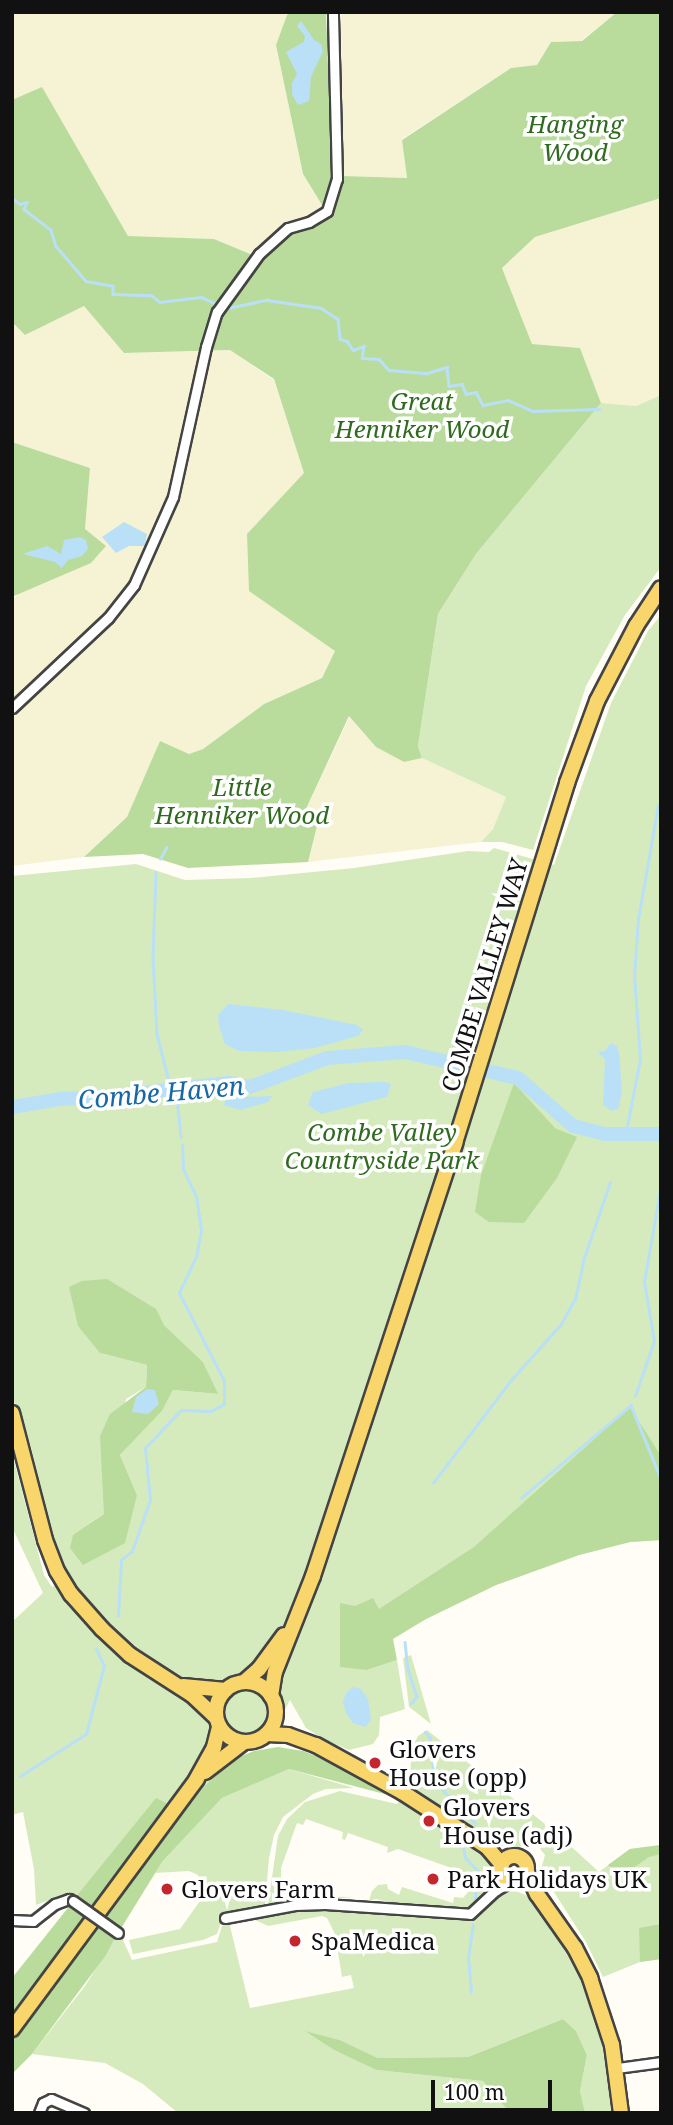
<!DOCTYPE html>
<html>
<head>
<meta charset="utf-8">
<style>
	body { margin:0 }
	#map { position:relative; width:673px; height:2125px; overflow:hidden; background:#fffdf5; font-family:"Noto Serif",serif }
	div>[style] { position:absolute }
	.farmland>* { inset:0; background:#f6f3d4 }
	.green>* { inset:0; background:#d5ebbd }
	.forest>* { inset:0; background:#b9dc9c }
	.water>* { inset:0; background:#b9e0f7 }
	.stream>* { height:2.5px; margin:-1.25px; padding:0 1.25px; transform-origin:1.25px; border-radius:1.25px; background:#b9e0f7 }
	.river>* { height:14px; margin:-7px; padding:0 7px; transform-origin:7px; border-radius:7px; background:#b9e0f7 }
	.roads { filter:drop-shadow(2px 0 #444) drop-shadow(-2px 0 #444) drop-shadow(0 2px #444) drop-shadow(0 -2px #444) }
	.street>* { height:9px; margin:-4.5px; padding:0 4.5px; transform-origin:4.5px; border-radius:4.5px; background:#fff }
	.primary>* { height:14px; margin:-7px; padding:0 7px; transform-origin:7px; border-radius:7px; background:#f9d66b }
	.primary>.ring { margin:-7px; padding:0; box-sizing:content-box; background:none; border:14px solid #f9d66b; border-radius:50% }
	.bridges { filter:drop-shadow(2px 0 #444) drop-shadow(-2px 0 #444) drop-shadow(0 2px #444) drop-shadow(0 -2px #444) }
	.street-bridge>* { height:9px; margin:-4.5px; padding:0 4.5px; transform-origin:4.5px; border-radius:4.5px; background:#fff }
	.dots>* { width:19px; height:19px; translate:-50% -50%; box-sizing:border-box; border:4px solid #fff; border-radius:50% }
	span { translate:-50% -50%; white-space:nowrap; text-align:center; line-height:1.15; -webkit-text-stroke:7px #fff; paint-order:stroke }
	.park-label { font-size:24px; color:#2f6b1f; font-style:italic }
	.street-label { font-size:24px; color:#111 }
	.poi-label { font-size:24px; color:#111 }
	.left { translate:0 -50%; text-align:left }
	.water-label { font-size:26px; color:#1768a6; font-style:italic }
	.frame { position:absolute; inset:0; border:14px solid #111; pointer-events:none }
	.scale { position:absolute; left:431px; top:2080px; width:121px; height:32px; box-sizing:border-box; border:4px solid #111; border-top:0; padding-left:9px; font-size:21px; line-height:24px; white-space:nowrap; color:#111; -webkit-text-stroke:5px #fff; paint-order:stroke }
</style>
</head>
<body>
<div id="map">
	<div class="farmland">
		<div style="clip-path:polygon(12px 12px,291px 12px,287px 15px,276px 45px,303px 174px,323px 208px,308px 219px,286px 226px,251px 255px,214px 239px,128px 236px,42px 88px,12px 100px)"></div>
		<div style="clip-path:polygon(341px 12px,617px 12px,581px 41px,551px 42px,537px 65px,511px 68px,402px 139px,407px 178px,343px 176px)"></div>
		<div style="clip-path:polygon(661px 198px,661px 395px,636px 406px,601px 403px,580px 348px,532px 344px,502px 268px,535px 237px)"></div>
		<div style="clip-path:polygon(84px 305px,124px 353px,202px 351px,171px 495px,128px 589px,105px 616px,12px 704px,12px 600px,85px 529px,90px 468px,12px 442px,12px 322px,25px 335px)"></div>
		<div style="clip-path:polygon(230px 350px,274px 380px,305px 474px,247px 534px,335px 651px,322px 678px,264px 704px,203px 749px,189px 754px,160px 742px,127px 817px,84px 857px,12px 866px,12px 717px,103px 628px,141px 584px,176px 501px,209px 351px)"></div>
		<div style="clip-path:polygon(350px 716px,376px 747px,404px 762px,422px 758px,506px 797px,493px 829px,481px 842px,308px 862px,320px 814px,305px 811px)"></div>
	</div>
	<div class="green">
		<div style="clip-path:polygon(661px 395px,661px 567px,625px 615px,586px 686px,533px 850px,502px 842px,481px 842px,493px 829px,506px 797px,422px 758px,418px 746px,438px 614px,476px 554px,601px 403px,636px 406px)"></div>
		<div style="clip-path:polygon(evenodd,661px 615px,661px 1540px,630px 1542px,579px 1555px,496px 1585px,426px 1619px,342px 1666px,367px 1670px,397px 1660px,405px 1709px,380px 1717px,379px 1735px,373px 1744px,349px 1750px,323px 1739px,306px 1728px,290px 1700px,269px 1740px,234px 1759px,181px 1810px,102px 1917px,65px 1894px,36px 1905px,34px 1869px,23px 1812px,12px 1815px,12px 1622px,43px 1593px,12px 1527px,12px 1453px,44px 1575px,52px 1587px,68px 1575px,52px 1538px,31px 1447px,12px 1396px,12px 876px,136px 864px,185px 880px,251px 878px,354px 868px,468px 851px,489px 852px,494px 848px,554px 865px,611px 703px,648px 631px,661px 615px,164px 1325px,203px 1362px,217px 1394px,173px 1390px,162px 1411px,120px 1455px,137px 1495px,83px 1527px,104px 1514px,126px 1399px,146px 1387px,147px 1365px,100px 1353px,164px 1325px)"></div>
		<div style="clip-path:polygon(411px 1655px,431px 1724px,409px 1707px,403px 1658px)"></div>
		<div style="clip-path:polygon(427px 1730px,545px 1824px,545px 1830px,539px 1838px,518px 1847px,502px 1846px,407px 1783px,415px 1742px,418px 1736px)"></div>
		<div style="clip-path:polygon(289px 1769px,354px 1788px,326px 1789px,313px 1794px,283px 1817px,274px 1835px,269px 1858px,265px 1905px,224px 1914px,217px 1934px,203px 1940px,133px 1954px,129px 1940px,180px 1929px,200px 1901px,198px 1875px,189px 1871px,155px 1873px,162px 1862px,222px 1798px)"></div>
		<div style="clip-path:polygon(340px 1791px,397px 1804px,399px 1801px,445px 1832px,449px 1828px,482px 1851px,493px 1864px,490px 1887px,483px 1897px,470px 1909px,454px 1910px,388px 1906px,385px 1901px,376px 1899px,369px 1901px,372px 1891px,378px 1885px,387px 1884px,388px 1889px,399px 1895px,402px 1887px,453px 1903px,454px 1897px,463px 1898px,469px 1891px,471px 1875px,398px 1849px,387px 1853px,388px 1847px,348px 1833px,345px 1840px,342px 1839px,343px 1832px,306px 1819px,303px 1825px,297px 1823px,281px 1868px,281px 1888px,286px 1888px,287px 1896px,353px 1897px,268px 1905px,278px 1836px,287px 1819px,305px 1802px)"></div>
		<div style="clip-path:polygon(563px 1839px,599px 1872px,630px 1849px,661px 1845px,661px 1959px,640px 1962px,603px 1977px,586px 1942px,543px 1875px,542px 1866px,545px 1855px,540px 1849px,547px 1842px)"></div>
		<div style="clip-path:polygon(514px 1890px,532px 1898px,554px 1928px,550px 1930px,553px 1934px,556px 1932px,564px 1941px,576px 1962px,597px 2011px,607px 2047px,615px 2113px,584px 2112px,580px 2091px,587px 2055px,576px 2031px,563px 2019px,468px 2057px,378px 2058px,340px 2040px,308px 2032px,334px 2050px,376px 2070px,483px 2081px,510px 2113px,178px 2113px,143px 2084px,105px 2063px,32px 2054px,85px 1986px,116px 1936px,123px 1940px,132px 1960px,217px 1942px,222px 1926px,229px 1922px,250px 2008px,354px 1988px,351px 1975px,342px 1977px,335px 1934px,327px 1918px,322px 1916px,268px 1926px,253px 1919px,297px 1912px,358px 1910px,394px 1916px,469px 1919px,483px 1912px,499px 1895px)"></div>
	</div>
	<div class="forest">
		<div style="clip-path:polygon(291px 12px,326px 12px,332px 172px,339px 187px,343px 176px,407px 178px,402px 140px,511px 68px,537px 65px,551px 42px,582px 41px,617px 12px,661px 12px,661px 198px,535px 237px,502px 268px,532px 344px,580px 348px,601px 403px,476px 554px,438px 614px,418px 746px,422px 758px,404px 762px,376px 747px,349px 716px,305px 811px,320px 814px,308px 862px,188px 868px,143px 854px,84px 857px,127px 817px,160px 741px,189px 754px,203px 749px,264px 704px,322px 678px,335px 651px,249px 591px,247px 534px,304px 473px,274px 379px,230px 350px,124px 353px,84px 306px,25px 335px,12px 322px,12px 100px,42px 87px,128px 236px,214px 239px,262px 259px,290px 234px,328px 215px,303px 174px,276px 45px,287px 15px)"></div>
		<div style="clip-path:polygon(12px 442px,90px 468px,85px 529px,106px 546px,91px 563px,14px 596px,12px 600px)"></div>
		<div style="clip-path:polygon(514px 1083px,555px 1128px,577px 1137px,557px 1178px,524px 1223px,489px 1222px,475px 1212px,481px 1175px)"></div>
		<div style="clip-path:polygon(107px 1279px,156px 1309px,164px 1325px,203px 1362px,218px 1394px,173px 1390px,162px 1411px,120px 1455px,137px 1495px,125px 1543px,83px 1565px,70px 1548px,73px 1535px,104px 1514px,100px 1436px,110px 1414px,146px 1387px,147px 1365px,100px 1353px,78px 1326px,69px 1287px,82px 1281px)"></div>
		<div style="clip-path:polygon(630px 1407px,661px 1456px,661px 1540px,630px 1542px,579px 1555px,496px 1585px,426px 1619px,393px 1639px,397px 1660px,367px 1670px,340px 1667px,340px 1603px,355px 1606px,373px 1598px,379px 1609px,474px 1547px)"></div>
		<div style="clip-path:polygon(278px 1747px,303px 1751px,326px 1760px,392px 1796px,289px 1769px,222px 1798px,162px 1862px,120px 1930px,102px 1917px,181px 1810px,211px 1780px,234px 1759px,254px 1751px)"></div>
		<div style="clip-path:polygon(156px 1798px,168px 1804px,93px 1910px,75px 1898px)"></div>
		<div style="clip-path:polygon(661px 1845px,661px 1854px,649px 1857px,620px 1877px,608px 1865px,630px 1849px)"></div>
		<div style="clip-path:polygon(71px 1904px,88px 1916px,12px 2018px,12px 1978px)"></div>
		<div style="clip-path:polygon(98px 1923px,116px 1936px,106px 1955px,32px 2054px,12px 2074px,12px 2038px)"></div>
		<div style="clip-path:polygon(661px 1924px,661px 1959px,640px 1962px,639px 1928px)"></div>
		<div style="clip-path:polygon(563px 2019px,576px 2031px,587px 2055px,580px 2091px,585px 2113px,510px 2113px,483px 2081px,376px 2070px,334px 2050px,305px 2031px,340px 2040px,378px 2058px,468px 2057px)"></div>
	</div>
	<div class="water">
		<div style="clip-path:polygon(301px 21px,314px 40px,321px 44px,323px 51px,311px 77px,309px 101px,298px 105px,292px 94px,292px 83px,297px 74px,286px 52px,304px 42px,305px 36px,297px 26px)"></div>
		<div style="clip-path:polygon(124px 522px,147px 534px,145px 546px,129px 546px,116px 553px,102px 537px)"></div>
		<div style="clip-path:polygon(80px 537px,86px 540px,88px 549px,82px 556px,68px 560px,62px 568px,55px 562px,23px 554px,47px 546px,61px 554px,64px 540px)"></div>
		<div style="clip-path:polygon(228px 1004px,283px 1010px,357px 1025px,363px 1030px,358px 1036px,315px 1048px,277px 1052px,239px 1051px,225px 1044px,219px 1026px,218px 1015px)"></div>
		<div style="clip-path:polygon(611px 1043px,617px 1046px,619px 1053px,622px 1090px,619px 1108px,612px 1111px,603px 1105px,605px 1060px,598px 1052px,605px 1051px)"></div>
		<div style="clip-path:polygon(384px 1082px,391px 1084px,387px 1097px,321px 1114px,308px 1105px,313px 1092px,348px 1083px)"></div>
		<div style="clip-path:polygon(227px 1095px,244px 1097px,272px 1096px,268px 1102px,240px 1110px,224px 1105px)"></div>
		<div style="clip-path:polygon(147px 1389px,155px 1390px,159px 1404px,148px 1414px,132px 1412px,136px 1397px)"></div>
		<div style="clip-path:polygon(353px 1687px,361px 1689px,368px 1699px,371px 1720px,365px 1727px,353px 1723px,346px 1713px,343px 1702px,346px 1693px)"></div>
	</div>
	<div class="stream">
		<div style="left:12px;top:198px;width:10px;rotate:37deg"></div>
		<div style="left:20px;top:204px;width:7px;rotate:-16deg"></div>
		<div style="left:27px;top:202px;width:8px;rotate:113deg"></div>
		<div style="left:24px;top:209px;width:34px;rotate:38deg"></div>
		<div style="left:51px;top:230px;width:17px;rotate:73deg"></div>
		<div style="left:56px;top:246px;width:46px;rotate:49.4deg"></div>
		<div style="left:86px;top:281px;width:27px;rotate:10deg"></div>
		<div style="left:113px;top:286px;width:8px;rotate:90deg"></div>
		<div style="left:113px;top:294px;width:38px;rotate:2deg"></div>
		<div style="left:151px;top:295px;width:11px;rotate:38deg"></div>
		<div style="left:160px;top:302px;width:41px;rotate:-7deg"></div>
		<div style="left:201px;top:297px;width:17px;rotate:24deg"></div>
		<div style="left:228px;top:308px;width:40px;rotate:-12deg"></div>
		<div style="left:267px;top:300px;width:55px;rotate:8.4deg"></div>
		<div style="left:321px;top:308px;width:20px;rotate:33deg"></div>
		<div style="left:338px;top:319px;width:20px;rotate:84deg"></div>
		<div style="left:340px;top:339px;width:7px;rotate:16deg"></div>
		<div style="left:347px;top:341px;width:11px;rotate:56deg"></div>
		<div style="left:353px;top:350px;width:12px;rotate:-20deg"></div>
		<div style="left:364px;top:346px;width:12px;rotate:99deg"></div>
		<div style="left:362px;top:358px;width:17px;rotate:3deg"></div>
		<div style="left:379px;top:359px;width:15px;rotate:48deg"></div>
		<div style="left:389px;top:370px;width:38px;rotate:5deg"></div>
		<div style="left:427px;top:373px;width:21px;rotate:-17deg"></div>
		<div style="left:447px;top:367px;width:19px;rotate:84deg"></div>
		<div style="left:449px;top:386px;width:13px;rotate:-9deg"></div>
		<div style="left:462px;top:384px;width:11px;rotate:68deg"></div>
		<div style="left:466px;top:394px;width:10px;rotate:-11deg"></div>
		<div style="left:476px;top:392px;width:15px;rotate:62deg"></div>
		<div style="left:483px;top:405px;width:25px;rotate:-11deg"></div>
		<div style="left:508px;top:400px;width:27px;rotate:24deg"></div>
		<div style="left:533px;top:411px;width:66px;rotate:-1.7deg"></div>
		<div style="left:160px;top:859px;width:13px;rotate:-61deg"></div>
		<div style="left:156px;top:872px;width:86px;rotate:92deg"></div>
		<div style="left:153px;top:958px;width:76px;rotate:87deg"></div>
		<div style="left:157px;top:1034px;width:57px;rotate:75.7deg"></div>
		<div style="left:176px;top:1088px;width:49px;rotate:84.2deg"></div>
		<div style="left:626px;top:1132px;width:74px;rotate:-79.1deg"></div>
		<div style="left:640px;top:1059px;width:83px;rotate:-94.1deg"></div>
		<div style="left:634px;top:976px;width:57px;rotate:-86deg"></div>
		<div style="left:638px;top:919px;width:115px;rotate:-80deg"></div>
		<div style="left:635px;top:1396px;width:58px;rotate:-70.9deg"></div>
		<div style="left:654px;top:1341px;width:60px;rotate:-99.6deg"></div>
		<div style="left:644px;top:1282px;width:98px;rotate:-80.1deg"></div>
		<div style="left:433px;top:1483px;width:129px;rotate:-52.9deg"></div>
		<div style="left:511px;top:1380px;width:75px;rotate:-48.2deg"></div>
		<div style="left:561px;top:1324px;width:29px;rotate:-61deg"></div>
		<div style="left:575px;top:1299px;width:42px;rotate:-77.6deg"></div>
		<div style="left:584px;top:1258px;width:80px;rotate:-71.1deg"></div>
		<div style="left:521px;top:1498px;width:144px;rotate:-40.2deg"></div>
		<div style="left:631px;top:1405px;width:80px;rotate:67.9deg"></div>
		<div style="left:118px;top:1616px;width:56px;rotate:-86.9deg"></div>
		<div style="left:121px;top:1560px;width:14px;rotate:-39deg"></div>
		<div style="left:132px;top:1551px;width:54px;rotate:-70.6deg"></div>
		<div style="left:150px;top:1500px;width:52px;rotate:-95.5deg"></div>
		<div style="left:145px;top:1448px;width:52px;rotate:-46.5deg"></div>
		<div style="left:181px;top:1410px;width:30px;rotate:2deg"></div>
		<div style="left:211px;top:1411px;width:15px;rotate:-28deg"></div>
		<div style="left:224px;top:1404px;width:23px;rotate:-90deg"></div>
		<div style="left:224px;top:1381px;width:99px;rotate:-117.1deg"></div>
		<div style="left:179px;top:1293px;width:40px;rotate:-65deg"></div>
		<div style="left:196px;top:1257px;width:26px;rotate:-79deg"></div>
		<div style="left:201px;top:1231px;width:34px;rotate:-98deg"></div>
		<div style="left:196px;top:1197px;width:31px;rotate:-115deg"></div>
		<div style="left:183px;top:1169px;width:24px;rotate:-92deg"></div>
		<div style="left:405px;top:1642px;width:27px;rotate:84deg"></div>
		<div style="left:408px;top:1669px;width:29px;rotate:72deg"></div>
		<div style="left:417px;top:1697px;width:9px;rotate:131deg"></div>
		<div style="left:425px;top:1732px;width:7px;rotate:45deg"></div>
		<div style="left:430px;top:1737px;width:38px;rotate:84deg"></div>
		<div style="left:434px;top:1775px;width:12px;rotate:66deg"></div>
		<div style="left:439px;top:1786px;width:52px;rotate:45.8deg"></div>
		<div style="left:20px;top:1776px;width:78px;rotate:-32.5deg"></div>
		<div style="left:86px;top:1734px;width:70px;rotate:-75.2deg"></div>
		<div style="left:104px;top:1666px;width:19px;rotate:-115deg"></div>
		<div style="left:463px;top:1842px;width:15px;rotate:82deg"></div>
		<div style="left:465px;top:1857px;width:21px;rotate:47deg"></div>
		<div style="left:479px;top:1872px;width:27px;rotate:98deg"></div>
		<div style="left:471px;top:1992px;width:33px;rotate:-95deg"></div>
		<div style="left:468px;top:1959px;width:34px;rotate:-82deg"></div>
	</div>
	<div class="river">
		<div style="left:12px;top:1107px;width:50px;rotate:-9.3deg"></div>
		<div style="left:61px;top:1099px;width:57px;rotate:-3deg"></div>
		<div style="left:118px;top:1096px;width:111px;rotate:-6.7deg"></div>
		<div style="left:228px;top:1083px;width:22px;rotate:10deg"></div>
		<div style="left:250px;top:1087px;width:82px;rotate:-20.6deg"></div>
		<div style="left:327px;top:1058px;width:78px;rotate:-4.4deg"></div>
		<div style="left:405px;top:1052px;width:116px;rotate:13deg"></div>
		<div style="left:518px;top:1078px;width:73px;rotate:41.1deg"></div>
		<div style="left:573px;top:1126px;width:33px;rotate:14deg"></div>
		<div style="left:605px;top:1134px;width:56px"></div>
	</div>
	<div class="roads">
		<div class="street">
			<div style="left:12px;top:708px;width:132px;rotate:-43.2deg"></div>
			<div style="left:108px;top:618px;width:42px;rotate:-51.8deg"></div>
			<div style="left:134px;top:585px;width:96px;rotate:-66.1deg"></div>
			<div style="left:173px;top:497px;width:154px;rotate:-77.6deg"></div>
			<div style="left:206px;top:347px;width:37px;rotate:-73deg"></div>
			<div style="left:217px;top:312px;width:72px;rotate:-54.1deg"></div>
			<div style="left:259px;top:254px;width:39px;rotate:-42deg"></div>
			<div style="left:288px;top:228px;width:22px;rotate:-16deg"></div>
			<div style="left:309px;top:222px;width:21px;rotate:-31deg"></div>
			<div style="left:327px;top:211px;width:34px;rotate:-73deg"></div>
			<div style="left:337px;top:179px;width:167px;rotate:-91.4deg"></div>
			<div style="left:496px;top:1890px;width:17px;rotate:-69deg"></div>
			<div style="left:225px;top:1918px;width:71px;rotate:-10.5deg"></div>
			<div style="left:295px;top:1905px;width:30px;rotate:-2deg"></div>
			<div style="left:325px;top:1904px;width:145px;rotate:3.9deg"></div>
			<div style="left:470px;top:1914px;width:35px;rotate:-43deg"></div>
			<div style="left:496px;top:1890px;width:16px;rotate:-30deg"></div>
			<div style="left:12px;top:1920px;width:21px;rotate:3deg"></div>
			<div style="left:33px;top:1921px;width:28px;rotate:-38deg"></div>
			<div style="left:55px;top:1904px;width:15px;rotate:-20deg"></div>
			<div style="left:69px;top:1899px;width:4px;rotate:27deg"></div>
			<div style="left:617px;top:2068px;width:44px;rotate:-7.8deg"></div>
			<div style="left:39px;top:2113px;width:11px;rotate:-68deg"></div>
			<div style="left:43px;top:2103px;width:9px;rotate:-27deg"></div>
			<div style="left:51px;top:2099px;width:36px;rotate:23deg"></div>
		</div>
		<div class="primary">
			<div style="left:12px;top:1413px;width:131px;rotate:75.4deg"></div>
			<div style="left:45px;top:1540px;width:33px;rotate:69deg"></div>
			<div style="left:57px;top:1571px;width:27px;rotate:59deg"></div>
			<div style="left:71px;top:1594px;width:47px;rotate:48.5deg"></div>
			<div style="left:102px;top:1629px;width:38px;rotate:43deg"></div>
			<div style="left:130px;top:1655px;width:74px;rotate:32.8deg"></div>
			<div style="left:192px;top:1695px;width:33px;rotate:43deg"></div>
			<div style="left:244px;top:1682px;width:20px;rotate:-41deg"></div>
			<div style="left:259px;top:1669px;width:42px;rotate:-53.7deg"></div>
			<div class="ring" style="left:216px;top:1682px;width:46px;height:46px"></div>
			<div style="left:183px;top:1686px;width:43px;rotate:5.3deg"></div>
			<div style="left:271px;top:1696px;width:24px;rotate:-81deg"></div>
			<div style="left:275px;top:1672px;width:103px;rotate:-68.4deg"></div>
			<div style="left:313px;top:1576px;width:456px;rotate:-71.8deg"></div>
			<div style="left:455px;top:1143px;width:377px;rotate:-72.7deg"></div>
			<div style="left:567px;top:783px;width:87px;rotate:-69.9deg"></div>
			<div style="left:597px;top:701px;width:85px;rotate:-62.5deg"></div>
			<div style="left:636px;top:626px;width:45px;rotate:-56.7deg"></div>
			<div style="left:267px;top:1734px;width:21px;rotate:3deg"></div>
			<div style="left:288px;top:1735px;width:30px;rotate:20deg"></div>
			<div style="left:316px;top:1745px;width:98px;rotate:28.7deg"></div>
			<div style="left:402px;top:1792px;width:101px;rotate:32.9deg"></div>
			<div style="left:487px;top:1847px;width:23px;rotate:50deg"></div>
			<div style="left:205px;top:1772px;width:49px;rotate:-37.6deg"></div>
			<div class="ring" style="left:501px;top:1856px;width:12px;height:12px"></div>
			<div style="left:527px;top:1872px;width:24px;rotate:66deg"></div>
			<div style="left:537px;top:1894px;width:66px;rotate:54.9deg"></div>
			<div style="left:575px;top:1948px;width:34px;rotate:63deg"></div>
			<div style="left:590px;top:1978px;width:71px;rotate:71.8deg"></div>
			<div style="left:612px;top:2045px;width:69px;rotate:82.5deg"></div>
			<div style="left:12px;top:2029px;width:310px;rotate:-53.5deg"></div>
			<div style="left:196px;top:1780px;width:38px;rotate:-61deg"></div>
			<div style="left:214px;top:1747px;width:21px;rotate:-76deg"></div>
		</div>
	</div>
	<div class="bridges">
		<div class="street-bridge">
			<div style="left:73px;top:1901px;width:55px;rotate:35.4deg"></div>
		</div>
	</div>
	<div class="dots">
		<div style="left:375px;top:1763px;background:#c4262e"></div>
		<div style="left:429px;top:1821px;background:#c4262e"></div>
		<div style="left:433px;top:1879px;background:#c4262e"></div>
		<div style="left:167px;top:1889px;background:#c4262e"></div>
		<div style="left:295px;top:1941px;background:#c4262e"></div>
	</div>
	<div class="park-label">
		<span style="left:575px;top:138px">Hanging<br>Wood</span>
		<span style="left:422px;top:415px">Great<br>Henniker Wood</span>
		<span style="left:242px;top:801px">Little<br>Henniker Wood</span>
		<span style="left:382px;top:1146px">Combe Valley<br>Countryside Park</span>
	</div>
	<div class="street-label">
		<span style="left:484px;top:975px;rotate:-73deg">COMBE VALLEY WAY</span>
	</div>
	<div class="poi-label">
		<span class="left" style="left:389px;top:1763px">Glovers<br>House (opp)</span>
		<span class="left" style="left:443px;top:1821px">Glovers<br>House (adj)</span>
		<span class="left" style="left:447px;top:1879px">Park Holidays UK</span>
		<span class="left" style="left:181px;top:1889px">Glovers Farm</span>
		<span class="left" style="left:311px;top:1941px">SpaMedica</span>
	</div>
	<div class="water-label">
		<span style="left:161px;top:1093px;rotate:-5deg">Combe Haven</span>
	</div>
	<div class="frame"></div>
	<div class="scale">100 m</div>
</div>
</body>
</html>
